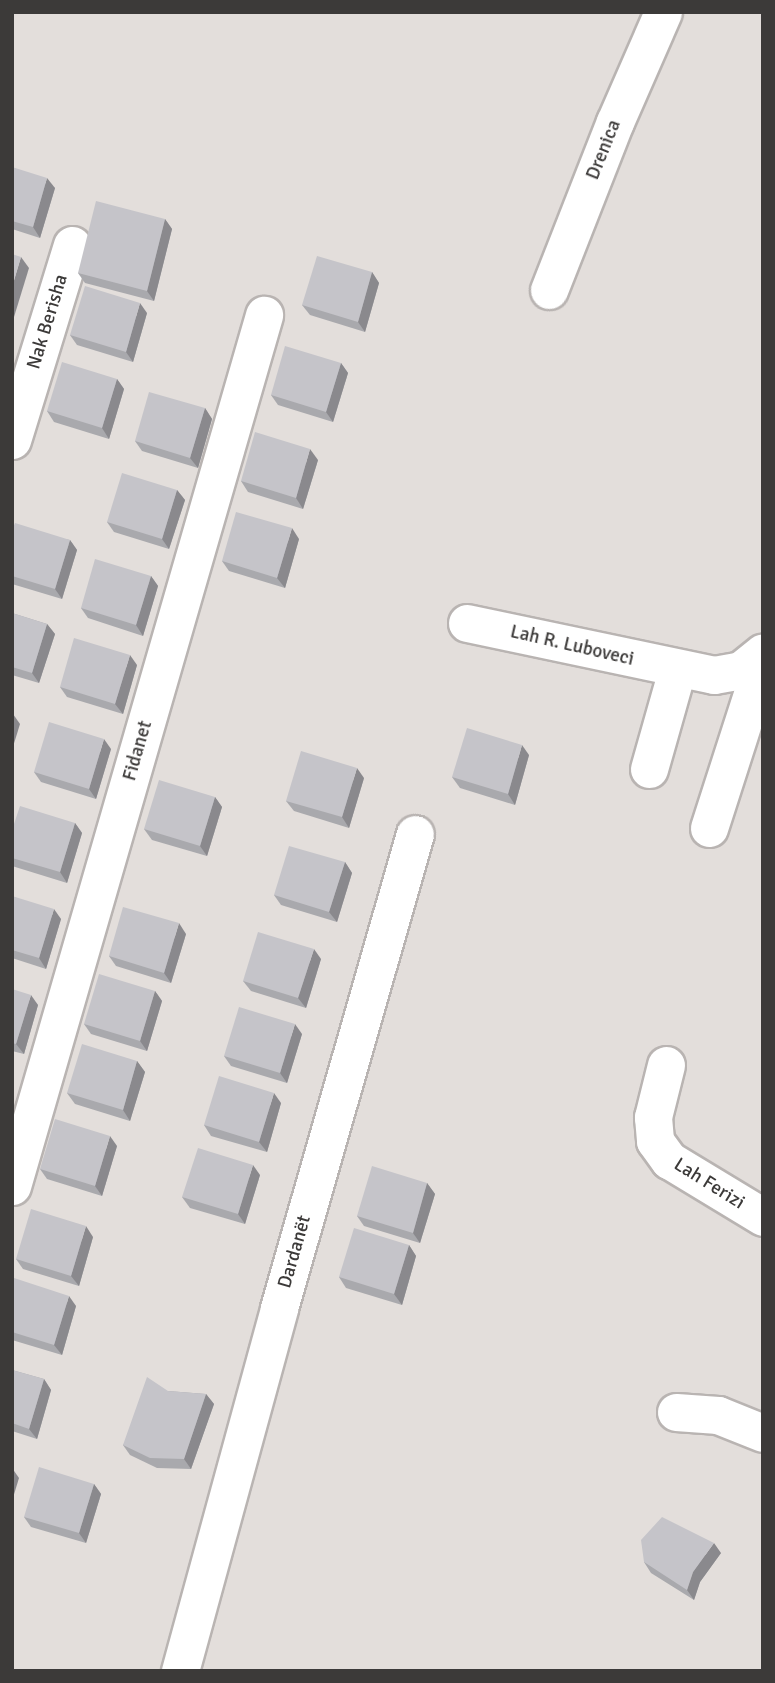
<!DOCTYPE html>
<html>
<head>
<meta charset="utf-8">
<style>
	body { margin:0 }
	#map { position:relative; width:775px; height:1683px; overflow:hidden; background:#e3dedb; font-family:Signika,sans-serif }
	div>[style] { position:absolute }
	.roads { filter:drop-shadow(2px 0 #b9b4b2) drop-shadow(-2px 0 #b9b4b2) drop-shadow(0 2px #b9b4b2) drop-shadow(0 -2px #b9b4b2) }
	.minor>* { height:37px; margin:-18.5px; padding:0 18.5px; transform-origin:18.5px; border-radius:18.5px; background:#fff }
	.wall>* { inset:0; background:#a9a9ad }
	.shaded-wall>* { inset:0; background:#8a898d }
	.building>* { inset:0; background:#c5c4c9 }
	span { translate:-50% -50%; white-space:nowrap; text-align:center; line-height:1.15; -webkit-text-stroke:5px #fff; paint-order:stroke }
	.street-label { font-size:19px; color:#3c3a39 }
	.frame { position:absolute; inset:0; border:14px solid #3c3a39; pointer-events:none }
</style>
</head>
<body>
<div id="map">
	<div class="roads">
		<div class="minor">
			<div style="left:549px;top:290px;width:180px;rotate:-68.6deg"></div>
			<div style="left:615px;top:122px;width:120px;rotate:-66.4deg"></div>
			<div style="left:12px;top:440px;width:204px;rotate:-72.9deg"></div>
			<div style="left:467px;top:623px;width:252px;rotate:11.9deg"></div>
			<div style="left:714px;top:675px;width:27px;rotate:-10deg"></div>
			<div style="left:741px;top:670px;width:28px;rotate:-39deg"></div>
			<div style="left:649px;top:769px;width:103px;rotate:-74.2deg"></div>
			<div style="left:709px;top:828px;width:176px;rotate:-72.2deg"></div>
			<div style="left:666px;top:1065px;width:54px;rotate:104deg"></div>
			<div style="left:653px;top:1117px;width:24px;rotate:85deg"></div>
			<div style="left:655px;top:1141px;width:24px;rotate:54deg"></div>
			<div style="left:669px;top:1160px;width:110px;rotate:31.2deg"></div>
			<div style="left:12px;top:1186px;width:907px;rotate:-73.86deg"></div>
			<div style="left:676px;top:1412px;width:42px;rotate:4.1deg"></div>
			<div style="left:718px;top:1415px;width:48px;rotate:21.8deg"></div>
			<div style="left:180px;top:1671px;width:376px;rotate:-74.7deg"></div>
			<div style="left:279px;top:1308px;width:493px;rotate:-74deg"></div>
		</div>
	</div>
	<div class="wall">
		<div style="clip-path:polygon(12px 167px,55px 188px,40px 238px,12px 229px)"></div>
		<div style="clip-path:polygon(165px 219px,172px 229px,154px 301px,85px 283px,78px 273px)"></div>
		<div style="clip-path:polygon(372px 272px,379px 283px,365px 332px,310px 315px,302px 305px)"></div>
		<div style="clip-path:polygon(147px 313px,133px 362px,77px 345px,70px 335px)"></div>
		<div style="clip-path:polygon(341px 363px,348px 373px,333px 422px,278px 405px,271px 395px)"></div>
		<div style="clip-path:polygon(117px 379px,124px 389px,109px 439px,54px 422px,47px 411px)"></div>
		<div style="clip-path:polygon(205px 408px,212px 419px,198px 468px,142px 451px,135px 441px)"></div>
		<div style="clip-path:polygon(318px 460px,303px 509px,248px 492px,241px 481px)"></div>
		<div style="clip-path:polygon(177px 490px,185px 500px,169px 549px,114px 532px,107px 522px)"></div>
		<div style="clip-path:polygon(12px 530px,70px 540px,77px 550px,62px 599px,12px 584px)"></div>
		<div style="clip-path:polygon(299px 539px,285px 588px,229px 571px,222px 561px)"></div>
		<div style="clip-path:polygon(151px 576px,158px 586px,143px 636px,88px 618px,81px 608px)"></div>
		<div style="clip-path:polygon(12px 613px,47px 624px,55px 634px,39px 683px,12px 675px)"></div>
		<div style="clip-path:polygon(137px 665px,123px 714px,67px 697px,60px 687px)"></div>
		<div style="clip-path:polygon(111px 749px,96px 799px,41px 782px,34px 772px)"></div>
		<div style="clip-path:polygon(529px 755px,515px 805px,460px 788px,452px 777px)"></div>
		<div style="clip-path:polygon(364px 778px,349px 828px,294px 811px,286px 801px)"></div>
		<div style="clip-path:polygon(215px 797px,222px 807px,207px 856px,152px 840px,144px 829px)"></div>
		<div style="clip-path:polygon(75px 823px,82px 833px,67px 883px,12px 866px,12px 830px)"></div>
		<div style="clip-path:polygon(345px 862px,352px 873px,337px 922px,281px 905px,274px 895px)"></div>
		<div style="clip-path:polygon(12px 896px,61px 919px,46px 969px,12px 958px)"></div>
		<div style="clip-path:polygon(186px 934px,171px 983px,116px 966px,109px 956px)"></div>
		<div style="clip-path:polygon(321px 959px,306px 1008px,251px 991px,243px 981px)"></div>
		<div style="clip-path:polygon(12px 989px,38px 1005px,24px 1054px,12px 1051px)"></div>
		<div style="clip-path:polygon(155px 991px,162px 1001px,147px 1051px,91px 1034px,84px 1024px)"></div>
		<div style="clip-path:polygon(302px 1034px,287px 1083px,231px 1066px,224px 1056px)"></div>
		<div style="clip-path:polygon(137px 1061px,145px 1072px,130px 1121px,75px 1104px,67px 1093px)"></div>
		<div style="clip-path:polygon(281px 1103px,267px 1152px,211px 1136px,204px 1125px)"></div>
		<div style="clip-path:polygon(117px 1146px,102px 1196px,47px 1179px,40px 1169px)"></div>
		<div style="clip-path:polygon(260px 1175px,245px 1224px,190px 1208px,182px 1197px)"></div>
		<div style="clip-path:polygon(427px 1183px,435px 1194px,420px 1243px,364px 1226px,357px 1216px)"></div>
		<div style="clip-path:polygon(93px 1237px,79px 1286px,23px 1269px,16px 1259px)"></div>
		<div style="clip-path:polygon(409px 1245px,416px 1256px,402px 1305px,346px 1288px,339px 1277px)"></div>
		<div style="clip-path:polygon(12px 1284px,76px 1306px,62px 1355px,12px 1340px)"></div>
		<div style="clip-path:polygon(12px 1370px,44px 1379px,51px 1390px,37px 1439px,12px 1431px)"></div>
		<div style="clip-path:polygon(168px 1391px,206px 1394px,214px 1404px,191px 1469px,157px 1468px,130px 1455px,123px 1445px)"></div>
		<div style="clip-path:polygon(94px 1484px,101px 1494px,86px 1543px,31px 1527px,24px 1517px)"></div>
		<div style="clip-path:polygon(721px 1553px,700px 1582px,694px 1600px,651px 1573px,644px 1562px)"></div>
	</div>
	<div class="shaded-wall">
		<div style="clip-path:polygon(47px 178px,55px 188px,40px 238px,33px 227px)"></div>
		<div style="clip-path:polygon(165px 219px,172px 229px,154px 301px,147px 291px)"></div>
		<div style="clip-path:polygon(21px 257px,29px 268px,14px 317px,12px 314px,12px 287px)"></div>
		<div style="clip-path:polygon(372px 272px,379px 283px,365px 332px,358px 322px)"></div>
		<div style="clip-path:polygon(140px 303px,147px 313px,133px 362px,126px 352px)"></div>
		<div style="clip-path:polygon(341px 363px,348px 373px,333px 422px,326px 412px)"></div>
		<div style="clip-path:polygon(117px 379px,124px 389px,109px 439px,102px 428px)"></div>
		<div style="clip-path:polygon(205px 408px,212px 419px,198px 468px,190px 458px)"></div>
		<div style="clip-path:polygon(310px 449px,318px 460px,303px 509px,296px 498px)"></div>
		<div style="clip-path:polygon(177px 490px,185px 500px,169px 549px,162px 539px)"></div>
		<div style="clip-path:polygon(292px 528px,299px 539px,285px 588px,277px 578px)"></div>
		<div style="clip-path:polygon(70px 540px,77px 550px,62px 599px,55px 589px)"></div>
		<div style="clip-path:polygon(151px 576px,158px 586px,143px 636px,136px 625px)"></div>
		<div style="clip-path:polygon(47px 624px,55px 634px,39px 683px,32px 673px)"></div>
		<div style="clip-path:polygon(130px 655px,137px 665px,123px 714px,115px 704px)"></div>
		<div style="clip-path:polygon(13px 714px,20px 724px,12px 750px,12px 716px)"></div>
		<div style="clip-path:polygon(104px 739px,111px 749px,96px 799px,89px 789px)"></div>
		<div style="clip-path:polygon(522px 745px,529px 755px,515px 805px,508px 794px)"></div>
		<div style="clip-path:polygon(357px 768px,364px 778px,349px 828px,342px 817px)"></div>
		<div style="clip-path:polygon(215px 797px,222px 807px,207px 856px,200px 846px)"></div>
		<div style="clip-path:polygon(75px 823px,82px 833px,67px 883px,60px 872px)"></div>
		<div style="clip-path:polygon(345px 862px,352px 873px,337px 922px,329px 912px)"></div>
		<div style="clip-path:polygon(54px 909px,61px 919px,46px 969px,39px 958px)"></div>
		<div style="clip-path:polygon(179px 923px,186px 934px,171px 983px,164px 973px)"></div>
		<div style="clip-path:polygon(314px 949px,321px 959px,306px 1008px,298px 998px)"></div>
		<div style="clip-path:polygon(155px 991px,162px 1001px,147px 1051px,140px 1041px)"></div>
		<div style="clip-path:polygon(31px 995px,38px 1005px,24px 1054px,16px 1044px)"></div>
		<div style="clip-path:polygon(295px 1024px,302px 1034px,287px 1083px,280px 1073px)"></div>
		<div style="clip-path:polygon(137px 1061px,145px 1072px,130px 1121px,123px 1110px)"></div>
		<div style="clip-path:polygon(274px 1093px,281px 1103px,267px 1152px,259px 1142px)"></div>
		<div style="clip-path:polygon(110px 1136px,117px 1146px,102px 1196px,95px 1186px)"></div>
		<div style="clip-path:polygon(253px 1165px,260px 1175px,245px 1224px,238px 1214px)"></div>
		<div style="clip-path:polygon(427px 1183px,435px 1194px,420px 1243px,413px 1233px)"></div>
		<div style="clip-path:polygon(86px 1226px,93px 1237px,79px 1286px,71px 1276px)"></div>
		<div style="clip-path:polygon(409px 1245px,416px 1256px,402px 1305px,394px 1294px)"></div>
		<div style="clip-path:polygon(69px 1296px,76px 1306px,62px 1355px,54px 1345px)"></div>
		<div style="clip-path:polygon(44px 1379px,51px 1390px,37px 1439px,29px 1429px)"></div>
		<div style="clip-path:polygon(206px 1394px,214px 1404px,191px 1469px,184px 1459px)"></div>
		<div style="clip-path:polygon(12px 1468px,19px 1478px,12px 1501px)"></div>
		<div style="clip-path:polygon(94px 1484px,101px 1494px,86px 1543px,79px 1533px)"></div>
		<div style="clip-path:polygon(714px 1543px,721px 1553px,700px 1582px,694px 1600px,687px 1590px,693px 1572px)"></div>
	</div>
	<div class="building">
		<div style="clip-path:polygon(12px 167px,47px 178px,33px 227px,12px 221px)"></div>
		<div style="clip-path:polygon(96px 201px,165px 219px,147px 291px,78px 273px)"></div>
		<div style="clip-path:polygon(12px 254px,21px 257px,12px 287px)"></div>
		<div style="clip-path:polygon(317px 256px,372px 272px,358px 322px,302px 305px)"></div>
		<div style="clip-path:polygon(85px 286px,140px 303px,126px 352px,70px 335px)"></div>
		<div style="clip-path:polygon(285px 346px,341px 363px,326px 412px,271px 395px)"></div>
		<div style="clip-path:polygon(62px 362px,117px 379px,102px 428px,47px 411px)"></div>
		<div style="clip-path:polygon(149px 392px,205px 408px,190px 458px,135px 441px)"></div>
		<div style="clip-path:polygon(255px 432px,310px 449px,296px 498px,241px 481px)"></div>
		<div style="clip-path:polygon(122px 473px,177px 490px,162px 539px,107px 522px)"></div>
		<div style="clip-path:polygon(236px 512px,292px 528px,277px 578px,222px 561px)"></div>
		<div style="clip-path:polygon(15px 523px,70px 540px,55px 589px,12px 576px,12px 530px)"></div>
		<div style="clip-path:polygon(95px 559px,151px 576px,136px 625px,81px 608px)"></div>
		<div style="clip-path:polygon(12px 613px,47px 624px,32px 673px,12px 667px)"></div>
		<div style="clip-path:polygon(74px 638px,130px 655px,115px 704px,60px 687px)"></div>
		<div style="clip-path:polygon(49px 722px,104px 739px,89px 789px,34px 772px)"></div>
		<div style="clip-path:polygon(467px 728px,522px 745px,508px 794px,452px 777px)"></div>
		<div style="clip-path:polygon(301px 751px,357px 768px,342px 817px,286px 801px)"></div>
		<div style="clip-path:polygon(159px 780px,215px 797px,200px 846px,144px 829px)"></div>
		<div style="clip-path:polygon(20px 806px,75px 823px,60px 872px,12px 858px,12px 830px)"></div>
		<div style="clip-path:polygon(289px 846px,345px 862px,329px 912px,274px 895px)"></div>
		<div style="clip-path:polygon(12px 896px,54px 909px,39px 958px,12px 950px)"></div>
		<div style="clip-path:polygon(123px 907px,179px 923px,164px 973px,109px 956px)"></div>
		<div style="clip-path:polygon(258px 932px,314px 949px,298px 998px,243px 981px)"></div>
		<div style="clip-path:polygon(99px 974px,155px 991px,140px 1041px,84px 1024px)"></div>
		<div style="clip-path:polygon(12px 989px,31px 995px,16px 1044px,12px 1043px)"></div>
		<div style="clip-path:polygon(239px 1007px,295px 1024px,280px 1073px,224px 1056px)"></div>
		<div style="clip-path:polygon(82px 1044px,137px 1061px,123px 1110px,67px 1093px)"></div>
		<div style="clip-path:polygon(219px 1076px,274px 1093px,259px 1142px,204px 1125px)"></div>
		<div style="clip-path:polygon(55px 1119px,110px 1136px,95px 1186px,40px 1169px)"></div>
		<div style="clip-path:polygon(198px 1148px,253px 1165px,238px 1214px,182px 1197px)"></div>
		<div style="clip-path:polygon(372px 1166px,427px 1183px,413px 1233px,357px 1216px)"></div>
		<div style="clip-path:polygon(31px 1209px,86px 1226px,71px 1276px,16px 1259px)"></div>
		<div style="clip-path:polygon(354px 1228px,409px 1245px,394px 1294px,339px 1277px)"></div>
		<div style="clip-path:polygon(14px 1278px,69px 1296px,54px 1345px,12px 1332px,12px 1284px)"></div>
		<div style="clip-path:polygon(12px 1370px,44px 1379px,29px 1429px,12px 1423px)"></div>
		<div style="clip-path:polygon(147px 1377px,168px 1391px,206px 1394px,184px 1459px,150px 1458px,123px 1445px)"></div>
		<div style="clip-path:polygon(39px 1467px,94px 1484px,79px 1533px,24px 1517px)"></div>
		<div style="clip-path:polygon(662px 1517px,714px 1543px,693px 1572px,687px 1590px,644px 1562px,641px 1540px)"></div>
	</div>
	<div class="street-label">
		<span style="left:604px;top:150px;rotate:-68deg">Drenica</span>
		<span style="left:48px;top:322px;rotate:-73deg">Nak Berisha</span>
		<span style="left:572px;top:646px;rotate:13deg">Lah R. Luboveci</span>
		<span style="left:138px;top:751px;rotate:-74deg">Fidanet</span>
		<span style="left:709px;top:1184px;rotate:32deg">Lah Ferizi</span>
		<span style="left:295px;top:1252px;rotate:-74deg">Dardanët</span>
	</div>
	<div class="frame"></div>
</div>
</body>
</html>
